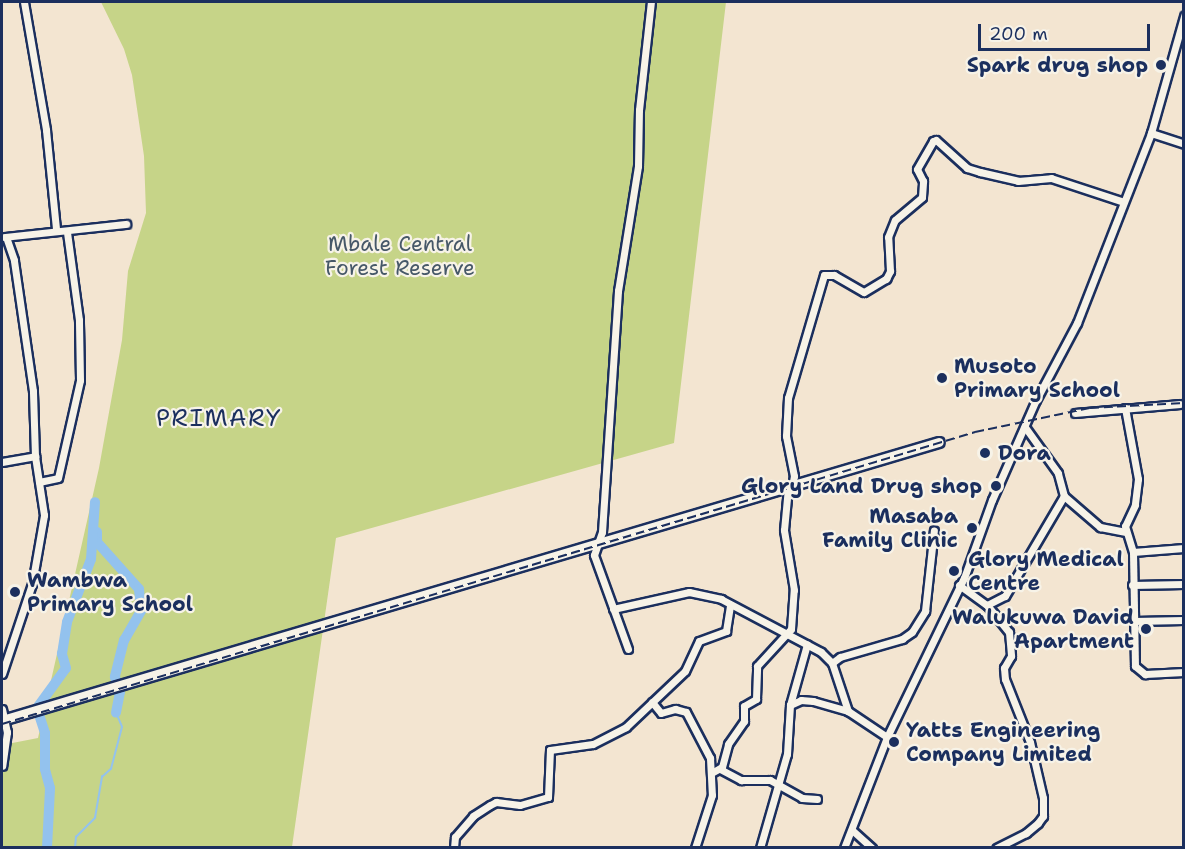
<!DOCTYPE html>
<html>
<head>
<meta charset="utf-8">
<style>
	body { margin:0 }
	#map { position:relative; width:1185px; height:849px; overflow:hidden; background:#f3e5d1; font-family:"Shantell Sans",sans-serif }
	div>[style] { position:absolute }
	.green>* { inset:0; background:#c6d488 }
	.stream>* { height:1.5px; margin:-0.75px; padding:0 0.75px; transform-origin:0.75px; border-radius:0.75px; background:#93c2ee }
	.river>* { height:10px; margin:-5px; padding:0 5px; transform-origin:5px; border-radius:5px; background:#93c2ee }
	.roads { filter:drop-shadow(2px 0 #1b2f5e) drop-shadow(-2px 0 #1b2f5e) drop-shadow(0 2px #1b2f5e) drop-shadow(0 -2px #1b2f5e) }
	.street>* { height:7px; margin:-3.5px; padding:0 3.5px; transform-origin:3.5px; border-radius:3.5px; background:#f7f3e8 }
	.secondary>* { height:9px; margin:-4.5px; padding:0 4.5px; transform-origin:4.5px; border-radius:4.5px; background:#f7f3e8 }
	.rail>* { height:1.5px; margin-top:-0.75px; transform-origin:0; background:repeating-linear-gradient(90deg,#1b2f5e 0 9px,transparent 0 13.5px) }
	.dots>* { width:16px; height:16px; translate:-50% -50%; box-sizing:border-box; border:3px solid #f7f3e8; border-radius:50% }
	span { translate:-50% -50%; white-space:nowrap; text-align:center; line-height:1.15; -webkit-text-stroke:4.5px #f7f3e8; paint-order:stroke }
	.poi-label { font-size:21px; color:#1b2f5e; font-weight:700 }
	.right { translate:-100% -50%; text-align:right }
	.left { translate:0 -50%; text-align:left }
	.park-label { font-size:21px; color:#465868 }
	.quarter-label { font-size:24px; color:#1b2f5e; letter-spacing:1.5px }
	.frame { position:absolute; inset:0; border:3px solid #1b2f5e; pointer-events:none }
	.scale { position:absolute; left:978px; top:24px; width:172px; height:27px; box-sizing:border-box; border:3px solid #1b2f5e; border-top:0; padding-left:8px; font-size:18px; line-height:21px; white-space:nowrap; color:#1b2f5e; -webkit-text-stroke:4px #f7f3e8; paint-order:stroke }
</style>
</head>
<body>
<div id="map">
	<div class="green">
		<div style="clip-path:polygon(101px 2px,726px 2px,674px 443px,336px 538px,292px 847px,2px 848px,2px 745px,38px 738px,99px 468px,122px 340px,128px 271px,146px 213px,144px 156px,132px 75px,124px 49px)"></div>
	</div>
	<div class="stream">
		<div style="left:75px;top:848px;width:11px;rotate:-85deg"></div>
		<div style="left:76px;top:837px;width:27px;rotate:-45deg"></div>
		<div style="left:95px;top:818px;width:42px;rotate:-80.3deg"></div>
		<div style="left:102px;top:777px;width:12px;rotate:-42deg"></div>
		<div style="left:111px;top:769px;width:43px;rotate:-75.3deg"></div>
		<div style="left:122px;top:727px;width:15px;rotate:-113deg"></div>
	</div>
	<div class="river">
		<div style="left:97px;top:532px;width:10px;rotate:90deg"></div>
		<div style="left:97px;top:542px;width:63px;rotate:48.2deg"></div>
		<div style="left:139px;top:589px;width:22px;rotate:85deg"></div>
		<div style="left:141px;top:611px;width:34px;rotate:120deg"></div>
		<div style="left:124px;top:640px;width:38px;rotate:104deg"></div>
		<div style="left:115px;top:677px;width:16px;rotate:72deg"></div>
		<div style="left:120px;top:692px;width:21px;rotate:101deg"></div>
		<div style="left:47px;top:848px;width:60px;rotate:-87.1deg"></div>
		<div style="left:50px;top:788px;width:20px;rotate:-105deg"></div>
		<div style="left:45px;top:769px;width:36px;rotate:-90deg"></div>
		<div style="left:45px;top:733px;width:26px;rotate:-108deg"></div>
		<div style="left:37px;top:708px;width:49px;rotate:-54.1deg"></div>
		<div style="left:66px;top:668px;width:15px;rotate:-106deg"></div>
		<div style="left:62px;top:654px;width:32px;rotate:-81deg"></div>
		<div style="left:67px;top:622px;width:67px;rotate:-69.1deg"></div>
		<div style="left:91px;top:559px;width:57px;rotate:-86deg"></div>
	</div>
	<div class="roads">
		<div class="street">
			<div style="left:24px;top:2px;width:130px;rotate:80.2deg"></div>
			<div style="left:46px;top:130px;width:100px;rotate:84.2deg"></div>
			<div style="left:1151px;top:133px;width:35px;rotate:18deg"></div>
			<div style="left:4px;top:237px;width:123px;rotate:-6.1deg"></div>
			<div style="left:1125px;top:408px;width:72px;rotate:79.6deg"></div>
			<div style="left:1138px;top:479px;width:26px;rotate:97deg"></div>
			<div style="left:1135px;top:505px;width:23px;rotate:115deg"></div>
			<div style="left:1125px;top:526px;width:27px;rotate:73deg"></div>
			<div style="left:1133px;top:552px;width:114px;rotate:89deg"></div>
			<div style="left:1135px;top:666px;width:13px;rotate:39deg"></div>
			<div style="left:1145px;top:674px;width:39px;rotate:-3deg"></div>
			<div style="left:1075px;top:413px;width:105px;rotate:-4.9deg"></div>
			<div style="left:2px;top:462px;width:34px;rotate:-10deg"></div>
			<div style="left:39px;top:482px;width:19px;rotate:-12deg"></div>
			<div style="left:58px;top:478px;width:100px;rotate:-77.3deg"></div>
			<div style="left:80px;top:380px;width:60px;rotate:-91deg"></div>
			<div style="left:79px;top:320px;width:89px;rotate:-97.8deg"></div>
			<div style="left:792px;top:487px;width:11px;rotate:-80deg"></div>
			<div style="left:794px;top:476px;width:41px;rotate:-101.3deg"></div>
			<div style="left:786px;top:436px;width:38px;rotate:-87deg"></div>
			<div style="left:788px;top:398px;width:128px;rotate:-73.7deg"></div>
			<div style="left:824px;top:275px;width:10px"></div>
			<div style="left:834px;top:275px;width:34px;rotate:30deg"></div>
			<div style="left:864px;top:292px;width:26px;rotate:-31deg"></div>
			<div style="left:886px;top:279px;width:9px;rotate:-63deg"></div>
			<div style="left:890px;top:271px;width:34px;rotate:-93deg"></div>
			<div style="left:888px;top:237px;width:18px;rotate:-68deg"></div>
			<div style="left:895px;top:220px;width:35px;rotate:-40deg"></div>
			<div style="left:922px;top:197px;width:16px;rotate:-86deg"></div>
			<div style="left:923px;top:181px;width:13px;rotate:-117deg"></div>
			<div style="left:917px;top:169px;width:32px;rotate:-60deg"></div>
			<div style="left:933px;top:141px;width:3px;rotate:-18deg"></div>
			<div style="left:936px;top:140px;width:42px;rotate:42.1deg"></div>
			<div style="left:967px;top:168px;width:14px;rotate:17deg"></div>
			<div style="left:980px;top:172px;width:39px;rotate:13deg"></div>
			<div style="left:1018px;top:181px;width:33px;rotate:-5deg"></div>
			<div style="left:1051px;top:178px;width:74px;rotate:18.2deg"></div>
			<div style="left:1064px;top:496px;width:48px;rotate:40.7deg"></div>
			<div style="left:1100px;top:527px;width:25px;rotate:11deg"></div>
			<div style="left:1133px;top:552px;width:51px;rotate:-4.5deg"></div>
			<div style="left:959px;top:585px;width:34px;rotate:36deg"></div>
			<div style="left:987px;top:605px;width:35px;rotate:51deg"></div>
			<div style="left:1009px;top:632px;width:24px;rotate:85deg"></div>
			<div style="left:1011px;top:656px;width:14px;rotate:120deg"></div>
			<div style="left:1004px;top:668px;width:11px;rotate:85deg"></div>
			<div style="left:1005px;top:679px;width:68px;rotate:68.4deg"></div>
			<div style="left:1030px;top:742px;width:57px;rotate:76.9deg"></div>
			<div style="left:1043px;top:798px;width:18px;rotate:90deg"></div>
			<div style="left:1043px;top:816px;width:9px;rotate:126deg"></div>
			<div style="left:1038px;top:823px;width:16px;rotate:140deg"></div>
			<div style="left:1026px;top:833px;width:33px;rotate:153deg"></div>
			<div style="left:1132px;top:585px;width:52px;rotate:-1.1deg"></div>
			<div style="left:987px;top:605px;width:20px;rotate:-27deg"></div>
			<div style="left:1005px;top:596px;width:116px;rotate:-59.5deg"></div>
			<div style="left:1064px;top:496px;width:24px;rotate:-105deg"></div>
			<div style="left:1058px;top:473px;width:57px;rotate:-125.7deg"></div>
			<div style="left:613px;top:609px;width:78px;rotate:-12.6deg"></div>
			<div style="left:689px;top:592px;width:33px;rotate:12deg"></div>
			<div style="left:721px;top:599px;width:113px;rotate:27.9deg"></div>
			<div style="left:821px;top:652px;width:16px;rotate:45deg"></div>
			<div style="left:832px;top:663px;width:51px;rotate:71.6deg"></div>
			<div style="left:848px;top:711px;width:47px;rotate:33.7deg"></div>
			<div style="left:1134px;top:621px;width:50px;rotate:-1.1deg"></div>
			<div style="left:628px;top:649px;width:100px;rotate:-109.9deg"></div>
			<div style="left:594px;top:555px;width:24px;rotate:-71deg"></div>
			<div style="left:602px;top:532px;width:242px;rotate:-86.2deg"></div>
			<div style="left:618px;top:291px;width:127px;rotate:-80.9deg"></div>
			<div style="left:638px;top:166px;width:56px;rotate:-89deg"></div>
			<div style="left:639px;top:110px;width:109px;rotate:-83.7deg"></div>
			<div style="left:832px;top:663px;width:10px;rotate:-37deg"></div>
			<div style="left:840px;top:657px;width:65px;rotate:-16.2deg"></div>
			<div style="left:902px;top:639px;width:12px;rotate:-35deg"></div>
			<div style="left:912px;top:632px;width:25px;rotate:-58deg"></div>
			<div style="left:925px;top:611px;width:81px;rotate:-83.7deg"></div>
			<div style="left:2px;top:674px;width:95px;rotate:-71.6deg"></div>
			<div style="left:32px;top:584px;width:70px;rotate:-80.1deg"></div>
			<div style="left:44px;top:515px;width:60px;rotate:-98.7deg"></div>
			<div style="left:35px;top:456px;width:65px;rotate:-91.8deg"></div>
			<div style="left:33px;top:391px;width:132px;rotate:-98.3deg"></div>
			<div style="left:14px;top:260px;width:24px;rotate:-109deg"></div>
			<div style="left:652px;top:702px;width:14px;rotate:51deg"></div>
			<div style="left:661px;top:713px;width:15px;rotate:-16deg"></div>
			<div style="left:675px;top:709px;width:11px;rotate:15deg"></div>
			<div style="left:686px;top:712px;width:52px;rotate:62.4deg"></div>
			<div style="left:710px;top:758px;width:37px;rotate:87deg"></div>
			<div style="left:712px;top:795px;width:56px;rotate:107.8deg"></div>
			<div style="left:790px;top:705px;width:12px;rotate:-24deg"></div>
			<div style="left:801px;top:700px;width:12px;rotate:5deg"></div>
			<div style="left:813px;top:701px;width:36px;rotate:16deg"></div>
			<div style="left:2px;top:709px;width:24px;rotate:78deg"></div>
			<div style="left:7px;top:732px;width:34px;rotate:98deg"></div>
			<div style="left:720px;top:769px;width:24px;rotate:28deg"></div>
			<div style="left:741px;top:780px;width:29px"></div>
			<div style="left:770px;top:780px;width:37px;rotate:29deg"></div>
			<div style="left:802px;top:798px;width:15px;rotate:4deg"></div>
			<div style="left:713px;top:772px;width:10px;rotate:-29deg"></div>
			<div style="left:722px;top:767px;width:24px;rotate:-75deg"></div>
			<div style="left:728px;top:744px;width:28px;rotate:-55deg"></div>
			<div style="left:744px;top:721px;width:15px;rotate:-90deg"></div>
			<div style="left:744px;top:706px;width:14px;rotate:-30deg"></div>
			<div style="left:756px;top:699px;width:33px;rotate:-88deg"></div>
			<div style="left:757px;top:666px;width:50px;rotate:-47.4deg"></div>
			<div style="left:791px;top:629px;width:39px;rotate:-86deg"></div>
			<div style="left:794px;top:590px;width:61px;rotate:-99.5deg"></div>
			<div style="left:784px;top:530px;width:42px;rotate:-84.6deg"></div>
			<div style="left:852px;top:830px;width:27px;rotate:42deg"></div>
			<div style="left:454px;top:848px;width:11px;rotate:-85deg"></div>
			<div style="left:455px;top:837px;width:28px;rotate:-49deg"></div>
			<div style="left:473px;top:816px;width:20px;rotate:-33deg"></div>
			<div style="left:490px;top:805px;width:7px;rotate:-27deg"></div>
			<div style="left:496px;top:802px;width:24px;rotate:7deg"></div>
			<div style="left:520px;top:805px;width:29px;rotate:-16deg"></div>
			<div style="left:548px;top:797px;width:47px;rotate:-87.6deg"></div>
			<div style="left:550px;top:750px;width:43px;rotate:-7.9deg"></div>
			<div style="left:593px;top:744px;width:37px;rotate:-27deg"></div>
			<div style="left:626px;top:727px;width:81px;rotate:-43.5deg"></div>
			<div style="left:685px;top:671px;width:33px;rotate:-65deg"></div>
			<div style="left:699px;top:641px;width:29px;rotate:-20deg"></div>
			<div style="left:726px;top:631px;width:26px;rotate:-81deg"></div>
			<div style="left:760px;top:848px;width:98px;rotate:-74deg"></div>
			<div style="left:787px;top:754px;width:49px;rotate:-86.5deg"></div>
			<div style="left:790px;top:705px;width:63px;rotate:-74.4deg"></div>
			<div style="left:844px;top:848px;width:119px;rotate:-68.8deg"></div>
			<div style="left:887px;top:737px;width:177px;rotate:-64.2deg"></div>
			<div style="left:964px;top:578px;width:83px;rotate:-70.3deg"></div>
			<div style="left:992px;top:500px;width:109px;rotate:-66.3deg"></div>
			<div style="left:1036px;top:400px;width:87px;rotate:-62deg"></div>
			<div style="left:1077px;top:323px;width:204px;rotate:-68.7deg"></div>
			<div style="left:1151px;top:133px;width:122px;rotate:-74.2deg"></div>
		</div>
		<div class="secondary">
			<div style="left:2px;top:720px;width:977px;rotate:-16.53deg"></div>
		</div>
	</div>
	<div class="rail">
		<div style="left:2px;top:724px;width:1016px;rotate:-16.7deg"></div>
		<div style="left:975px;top:432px;width:117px;rotate:-11.8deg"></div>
		<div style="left:1090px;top:408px;width:94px;rotate:-3deg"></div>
	</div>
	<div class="dots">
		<div style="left:1161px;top:65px;background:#1b2f5e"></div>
		<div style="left:942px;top:378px;background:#1b2f5e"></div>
		<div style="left:985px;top:453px;background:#1b2f5e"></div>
		<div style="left:996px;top:486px;background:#1b2f5e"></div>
		<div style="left:972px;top:528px;background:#1b2f5e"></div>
		<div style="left:954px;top:571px;background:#1b2f5e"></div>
		<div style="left:15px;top:592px;background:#1b2f5e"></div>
		<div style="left:1146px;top:629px;background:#1b2f5e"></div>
		<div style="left:894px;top:742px;background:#1b2f5e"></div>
	</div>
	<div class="poi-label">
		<span class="right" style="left:1148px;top:65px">Spark drug shop</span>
		<span class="left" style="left:954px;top:378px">Musoto<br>Primary School</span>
		<span class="left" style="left:998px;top:453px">Dora</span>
		<span class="right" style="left:982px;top:486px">Glory Land Drug shop</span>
		<span class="right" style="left:958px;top:528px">Masaba<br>Family Clinic</span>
		<span class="left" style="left:968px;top:571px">Glory Medical<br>Centre</span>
		<span class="left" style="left:27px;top:592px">Wambwa<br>Primary School</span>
		<span class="right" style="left:1134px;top:629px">Walukuwa David<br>Apartment</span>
		<span class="left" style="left:906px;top:742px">Yatts Engineering<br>Company Limited</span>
	</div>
	<div class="park-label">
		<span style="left:400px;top:256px">Mbale Central<br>Forest Reserve</span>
	</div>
	<div class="quarter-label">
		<span style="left:219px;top:419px">PRIMARY</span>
	</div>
	<div class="frame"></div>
	<div class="scale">200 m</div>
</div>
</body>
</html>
